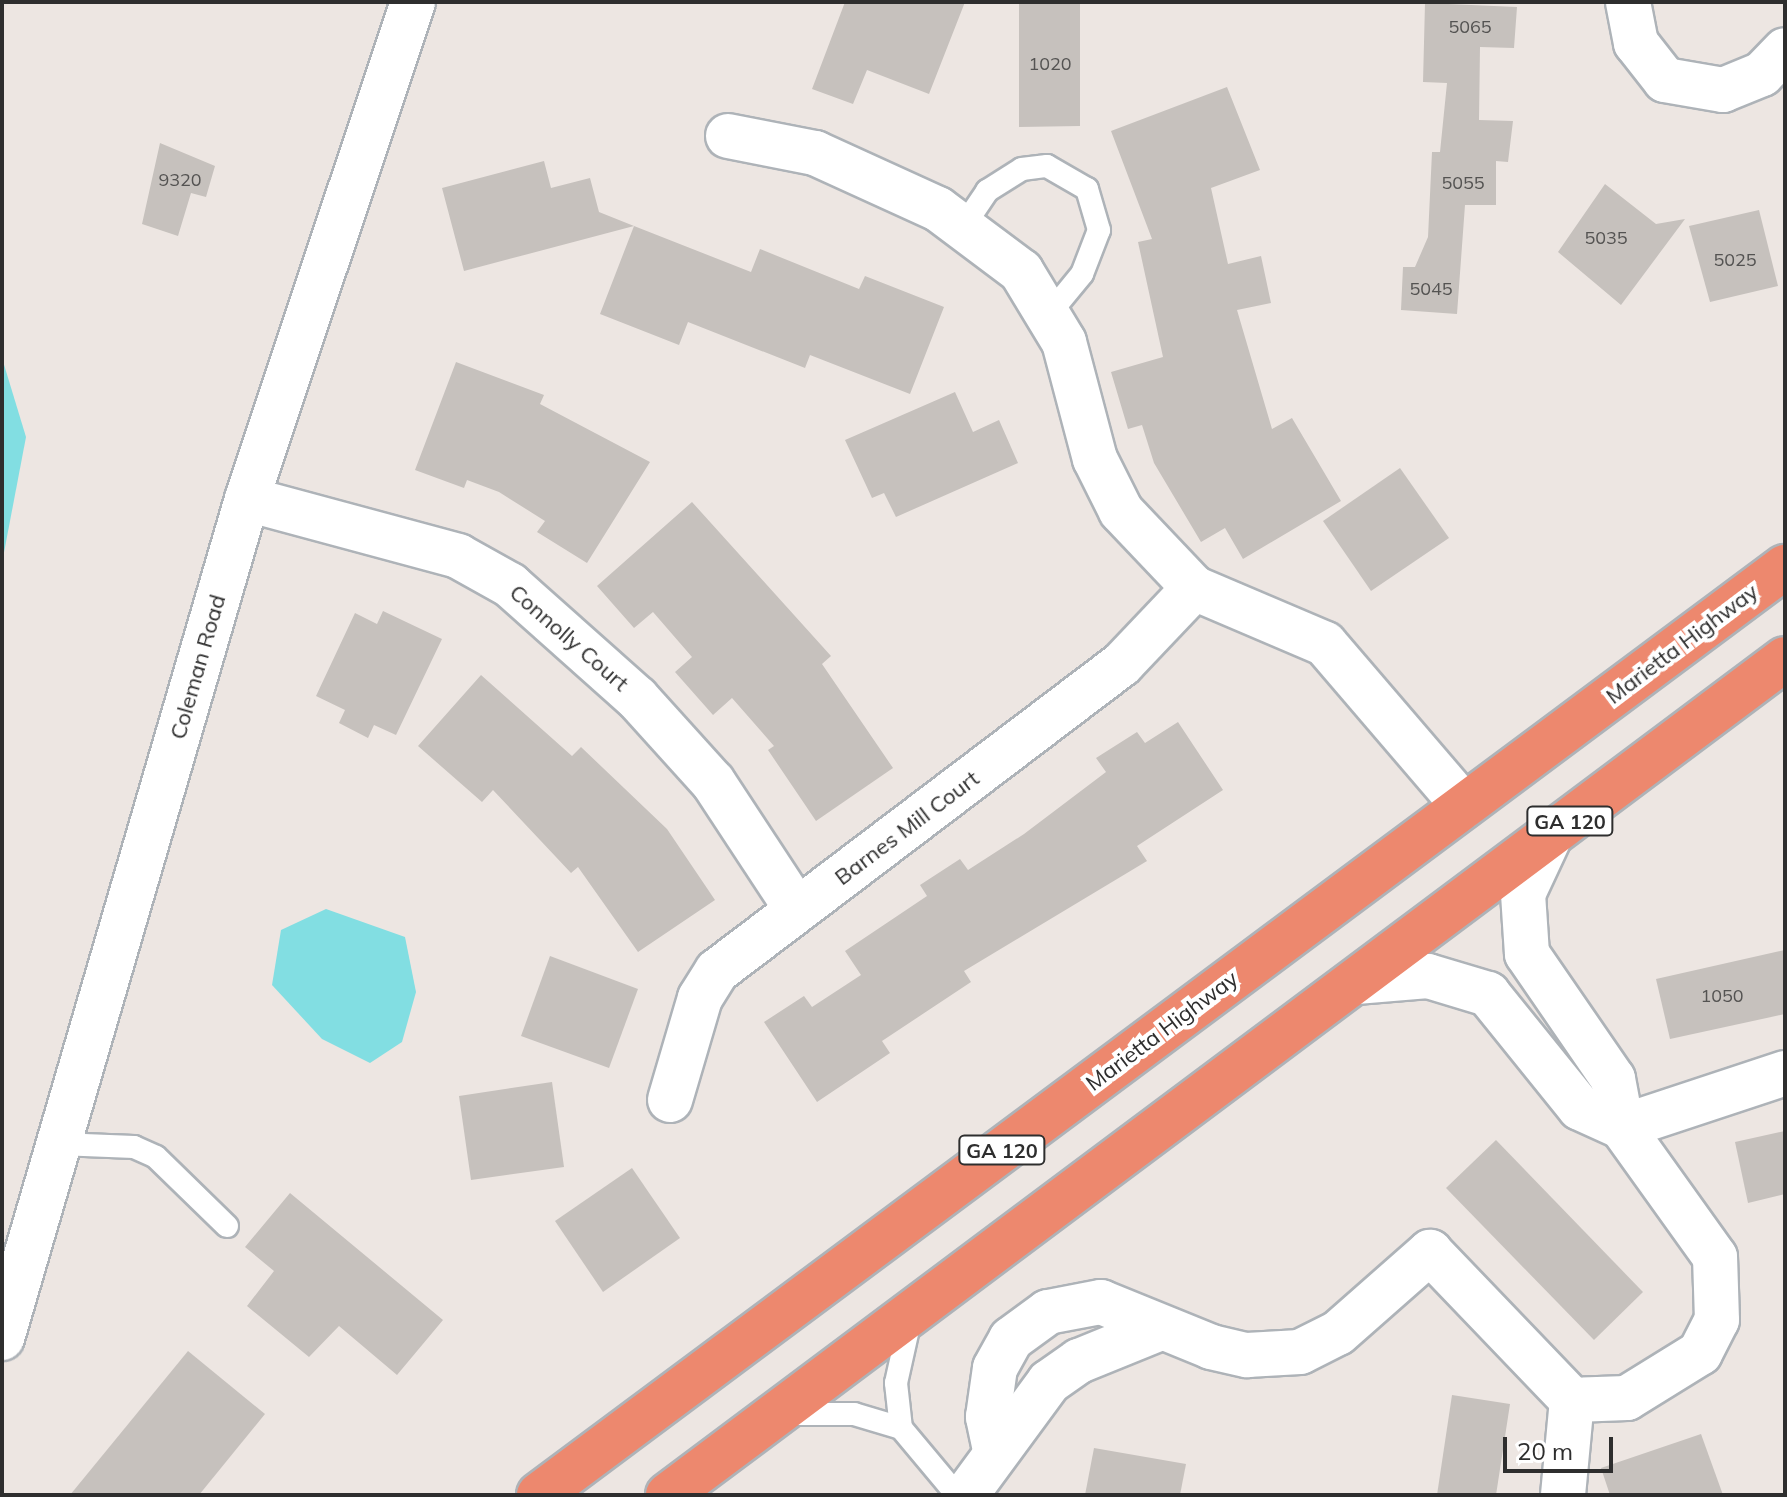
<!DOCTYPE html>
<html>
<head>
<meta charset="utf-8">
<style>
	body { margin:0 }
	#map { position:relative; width:1787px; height:1497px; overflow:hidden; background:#ede6e2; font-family:Mulish,sans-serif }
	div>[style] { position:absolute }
	.water>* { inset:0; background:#82dee2 }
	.building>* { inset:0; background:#c6c1bd }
	.roads { filter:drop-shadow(2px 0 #aeb3b8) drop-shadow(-2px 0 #aeb3b8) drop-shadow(0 2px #aeb3b8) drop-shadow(0 -2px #aeb3b8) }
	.lane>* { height:22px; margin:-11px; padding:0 11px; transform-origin:11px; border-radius:11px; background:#fff }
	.street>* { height:44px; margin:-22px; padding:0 22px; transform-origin:22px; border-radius:22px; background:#fff }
	.secondary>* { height:44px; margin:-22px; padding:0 22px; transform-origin:22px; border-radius:22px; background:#fff }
	.highway>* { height:44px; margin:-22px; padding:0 22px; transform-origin:22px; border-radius:22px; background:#ed886e }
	span { translate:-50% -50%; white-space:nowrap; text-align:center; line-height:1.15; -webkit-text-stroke:8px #fff; paint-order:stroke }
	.number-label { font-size:18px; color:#545352 }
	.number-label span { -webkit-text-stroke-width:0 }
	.shield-label span { padding:2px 6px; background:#fff; border:2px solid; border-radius:6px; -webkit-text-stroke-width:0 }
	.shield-label { font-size:20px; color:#2e2e2e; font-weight:700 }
	.street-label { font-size:22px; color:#2e2e2e }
	.frame { position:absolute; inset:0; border:4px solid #2e2e2e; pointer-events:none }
	.scale { position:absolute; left:1503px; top:1437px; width:110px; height:36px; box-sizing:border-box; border:4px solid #2e2e2e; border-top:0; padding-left:10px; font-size:24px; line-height:28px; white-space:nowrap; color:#2e2e2e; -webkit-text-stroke:6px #fff; paint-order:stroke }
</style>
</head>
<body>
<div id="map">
	<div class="water">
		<div style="clip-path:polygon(2px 358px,26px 437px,2px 563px)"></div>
		<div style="clip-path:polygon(326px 909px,405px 937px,416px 992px,402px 1042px,370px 1063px,322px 1039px,272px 985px,281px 930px)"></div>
	</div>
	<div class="building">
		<div style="clip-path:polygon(845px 2px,965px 2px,929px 94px,867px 70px,853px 104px,812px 89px)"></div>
		<div style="clip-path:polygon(1019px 2px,1080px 2px,1080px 126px,1019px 127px)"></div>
		<div style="clip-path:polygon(1425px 3px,1517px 7px,1514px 48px,1480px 47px,1479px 120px,1513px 121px,1508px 162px,1496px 161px,1496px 205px,1465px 205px,1457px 314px,1401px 310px,1403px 267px,1415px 267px,1428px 237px,1432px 152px,1440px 152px,1447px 83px,1423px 82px)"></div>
		<div style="clip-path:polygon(1227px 87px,1260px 170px,1211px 188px,1228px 264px,1261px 256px,1271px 303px,1237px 310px,1272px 429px,1292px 418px,1341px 501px,1243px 559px,1225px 528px,1201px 542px,1154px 463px,1142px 425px,1128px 429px,1111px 372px,1163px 357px,1138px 242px,1152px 239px,1111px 131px)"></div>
		<div style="clip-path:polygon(160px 143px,215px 166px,206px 197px,191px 193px,178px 236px,142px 224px)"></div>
		<div style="clip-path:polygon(544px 161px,551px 188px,590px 178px,599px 212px,634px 226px,464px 271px,442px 188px)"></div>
		<div style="clip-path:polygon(1605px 184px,1656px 224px,1685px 219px,1621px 305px,1558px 252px)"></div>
		<div style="clip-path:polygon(1759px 210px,1778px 286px,1710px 302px,1689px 226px)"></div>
		<div style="clip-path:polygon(634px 226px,751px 272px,760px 249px,859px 289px,865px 276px,944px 307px,910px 394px,810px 355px,805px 368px,688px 322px,679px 345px,600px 314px)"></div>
		<div style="clip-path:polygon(456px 362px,544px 395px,540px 404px,650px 462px,587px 563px,537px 532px,545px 521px,499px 492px,467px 480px,464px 488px,415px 470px)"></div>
		<div style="clip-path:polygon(955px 392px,973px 432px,999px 420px,1018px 463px,896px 517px,884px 493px,872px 498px,845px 440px)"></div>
		<div style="clip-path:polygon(1400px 468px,1449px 538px,1371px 591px,1323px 521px)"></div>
		<div style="clip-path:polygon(692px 502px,831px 656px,822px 664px,893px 768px,816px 821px,768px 750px,774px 746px,732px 698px,713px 715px,675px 672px,692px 657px,653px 612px,634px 628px,597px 586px)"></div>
		<div style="clip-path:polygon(383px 611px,442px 639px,396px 735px,374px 725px,368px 738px,339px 723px,345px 710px,316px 696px,355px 613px,377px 624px)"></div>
		<div style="clip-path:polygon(481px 675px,572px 756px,581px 747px,667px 829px,715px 900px,638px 952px,578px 867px,571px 873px,493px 790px,482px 802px,418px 746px)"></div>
		<div style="clip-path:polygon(1178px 722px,1223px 790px,1137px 846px,1147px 861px,964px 971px,971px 982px,882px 1041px,890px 1053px,817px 1102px,764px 1022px,804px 996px,812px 1007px,861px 975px,845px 951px,927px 896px,920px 885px,960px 859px,968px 870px,1024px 834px,1106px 772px,1096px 758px,1137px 732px,1145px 743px)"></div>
		<div style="clip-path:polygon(1785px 950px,1785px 1014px,1670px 1039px,1656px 979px)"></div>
		<div style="clip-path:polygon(550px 956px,638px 989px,609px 1068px,521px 1036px)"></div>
		<div style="clip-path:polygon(552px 1082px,564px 1167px,471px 1180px,459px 1096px)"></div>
		<div style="clip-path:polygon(1785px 1131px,1785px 1194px,1748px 1203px,1735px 1142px)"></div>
		<div style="clip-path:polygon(1496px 1140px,1643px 1292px,1594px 1340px,1446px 1188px)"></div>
		<div style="clip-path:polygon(632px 1168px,680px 1238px,603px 1292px,555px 1221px)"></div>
		<div style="clip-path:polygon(290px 1193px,443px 1320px,397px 1375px,339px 1326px,309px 1357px,247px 1306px,274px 1271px,245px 1247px)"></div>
		<div style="clip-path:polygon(188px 1351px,265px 1414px,199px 1495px,70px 1495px)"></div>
		<div style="clip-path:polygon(1452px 1395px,1510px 1404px,1496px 1495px,1437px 1495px)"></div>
		<div style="clip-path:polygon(1701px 1434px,1723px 1495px,1610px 1495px,1601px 1468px)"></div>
		<div style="clip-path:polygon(1094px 1448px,1186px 1464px,1180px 1495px,1085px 1495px)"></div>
	</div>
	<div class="roads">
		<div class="lane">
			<div style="left:965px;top:224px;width:40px;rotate:-56deg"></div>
			<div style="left:987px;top:191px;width:41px;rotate:-32.2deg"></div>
			<div style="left:1022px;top:169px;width:25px;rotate:-7deg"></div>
			<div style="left:1047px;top:166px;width:46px;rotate:29.9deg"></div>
			<div style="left:1087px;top:189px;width:43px;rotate:73.7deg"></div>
			<div style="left:1099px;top:230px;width:47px;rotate:111.1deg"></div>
			<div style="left:1082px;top:274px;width:50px;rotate:129.4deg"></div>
			<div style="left:59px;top:1144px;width:75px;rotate:2.3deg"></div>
			<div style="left:134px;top:1147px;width:24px;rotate:24deg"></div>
			<div style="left:156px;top:1157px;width:99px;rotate:44.2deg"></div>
			<div style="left:910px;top:1320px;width:65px;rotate:102.5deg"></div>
			<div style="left:896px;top:1383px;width:45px;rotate:83.7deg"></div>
			<div style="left:901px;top:1428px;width:87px;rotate:50.1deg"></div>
			<div style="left:789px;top:1414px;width:65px"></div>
			<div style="left:854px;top:1414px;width:49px;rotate:16.6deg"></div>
		</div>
		<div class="street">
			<div style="left:1628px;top:2px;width:42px;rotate:79deg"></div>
			<div style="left:1636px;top:43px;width:47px;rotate:51.9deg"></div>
			<div style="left:1665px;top:80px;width:59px;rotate:9.8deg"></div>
			<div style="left:1723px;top:90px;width:42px;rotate:-22.3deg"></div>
			<div style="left:1762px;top:74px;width:33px;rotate:-46deg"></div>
			<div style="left:728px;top:136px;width:89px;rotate:11.1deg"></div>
			<div style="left:815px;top:153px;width:135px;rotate:24.5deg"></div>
			<div style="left:938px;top:209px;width:104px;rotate:36.8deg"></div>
			<div style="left:1021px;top:271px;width:83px;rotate:58.8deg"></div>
			<div style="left:1064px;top:342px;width:121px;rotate:75.2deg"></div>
			<div style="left:1095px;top:459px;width:58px;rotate:63.4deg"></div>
			<div style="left:1121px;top:511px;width:106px;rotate:46.5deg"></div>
			<div style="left:1194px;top:588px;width:142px;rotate:23.1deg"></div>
			<div style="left:1325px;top:644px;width:213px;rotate:49.4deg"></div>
			<div style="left:247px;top:499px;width:219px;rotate:15.1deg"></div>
			<div style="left:458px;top:556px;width:60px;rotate:29.1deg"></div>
			<div style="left:510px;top:585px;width:170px;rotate:41.7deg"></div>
			<div style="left:637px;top:698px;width:113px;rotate:47.9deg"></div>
			<div style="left:713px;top:782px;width:153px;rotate:56.7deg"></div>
			<div style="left:1356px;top:982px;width:72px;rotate:-4.8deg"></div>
			<div style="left:1428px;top:976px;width:63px;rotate:16.7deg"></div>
			<div style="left:1488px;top:994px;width:146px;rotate:51.1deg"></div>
			<div style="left:1580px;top:1108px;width:46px;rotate:24.3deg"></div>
			<div style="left:670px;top:1100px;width:106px;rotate:-73.6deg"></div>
			<div style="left:700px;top:998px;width:32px;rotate:-58deg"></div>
			<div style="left:717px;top:971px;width:508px;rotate:-37.16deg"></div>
			<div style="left:1122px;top:664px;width:105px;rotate:-46.5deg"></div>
			<div style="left:1622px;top:1127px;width:172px;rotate:-18.3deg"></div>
			<div style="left:995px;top:1450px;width:34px;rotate:-102deg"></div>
			<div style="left:988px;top:1417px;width:49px;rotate:-81.9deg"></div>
			<div style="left:995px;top:1368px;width:33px;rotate:-61deg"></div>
			<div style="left:1011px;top:1339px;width:46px;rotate:-36.1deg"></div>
			<div style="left:1048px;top:1312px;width:54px;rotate:-10.7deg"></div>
			<div style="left:1101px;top:1302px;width:119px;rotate:22.2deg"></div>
			<div style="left:1211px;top:1347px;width:37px;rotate:13deg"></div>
			<div style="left:1247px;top:1355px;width:53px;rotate:-3.2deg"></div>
			<div style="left:1300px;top:1352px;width:42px;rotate:-26.6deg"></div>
			<div style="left:1338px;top:1333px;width:123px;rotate:-41.4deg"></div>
			<div style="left:1430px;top:1252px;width:205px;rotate:46.2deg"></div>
			<div style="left:1572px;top:1400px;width:55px;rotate:-2.1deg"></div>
			<div style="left:1627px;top:1398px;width:86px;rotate:-31.7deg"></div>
			<div style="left:1700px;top:1353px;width:37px;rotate:-63deg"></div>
			<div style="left:1717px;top:1320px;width:63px;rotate:-91.8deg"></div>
			<div style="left:1715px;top:1257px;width:160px;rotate:-125.6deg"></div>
			<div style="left:1622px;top:1127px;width:49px;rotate:-100.6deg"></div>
			<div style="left:1613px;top:1079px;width:152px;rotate:-124.5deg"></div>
			<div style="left:1527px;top:954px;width:60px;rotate:-93.8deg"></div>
			<div style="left:1523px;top:894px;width:64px;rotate:-65deg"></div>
			<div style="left:966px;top:1495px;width:140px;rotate:-53.7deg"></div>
			<div style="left:1049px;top:1382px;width:37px;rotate:-35deg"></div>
			<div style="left:1079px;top:1361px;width:85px;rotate:-22.1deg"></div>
			<div style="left:1563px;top:1495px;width:95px;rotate:-84.6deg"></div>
		</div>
		<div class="secondary">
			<div style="left:2px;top:1338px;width:874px;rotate:-73.72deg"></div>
			<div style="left:247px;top:499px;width:524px;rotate:-71.53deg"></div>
		</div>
		<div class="highway">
			<div style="left:539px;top:1495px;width:1554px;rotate:-36.68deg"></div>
			<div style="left:668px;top:1495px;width:1395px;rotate:-36.81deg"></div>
		</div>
	</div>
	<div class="number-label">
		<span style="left:1470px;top:27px">5065</span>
		<span style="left:1050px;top:64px">1020</span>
		<span style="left:180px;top:180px">9320</span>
		<span style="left:1463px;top:183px">5055</span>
		<span style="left:1606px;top:238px">5035</span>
		<span style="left:1735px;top:260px">5025</span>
		<span style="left:1431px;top:289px">5045</span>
		<span style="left:1722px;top:996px">1050</span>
	</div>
	<div class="shield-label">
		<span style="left:1570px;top:821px">GA 120</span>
		<span style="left:1002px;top:1150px">GA 120</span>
	</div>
	<div class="street-label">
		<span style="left:569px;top:638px;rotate:41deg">Connolly Court</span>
		<span style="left:1682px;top:644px;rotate:-37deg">Marietta Highway</span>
		<span style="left:198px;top:667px;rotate:-74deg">Coleman Road</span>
		<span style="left:907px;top:828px;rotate:-37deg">Barnes Mill Court</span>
		<span style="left:1162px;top:1031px;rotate:-37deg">Marietta Highway</span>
	</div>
	<div class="frame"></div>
	<div class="scale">20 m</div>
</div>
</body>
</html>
